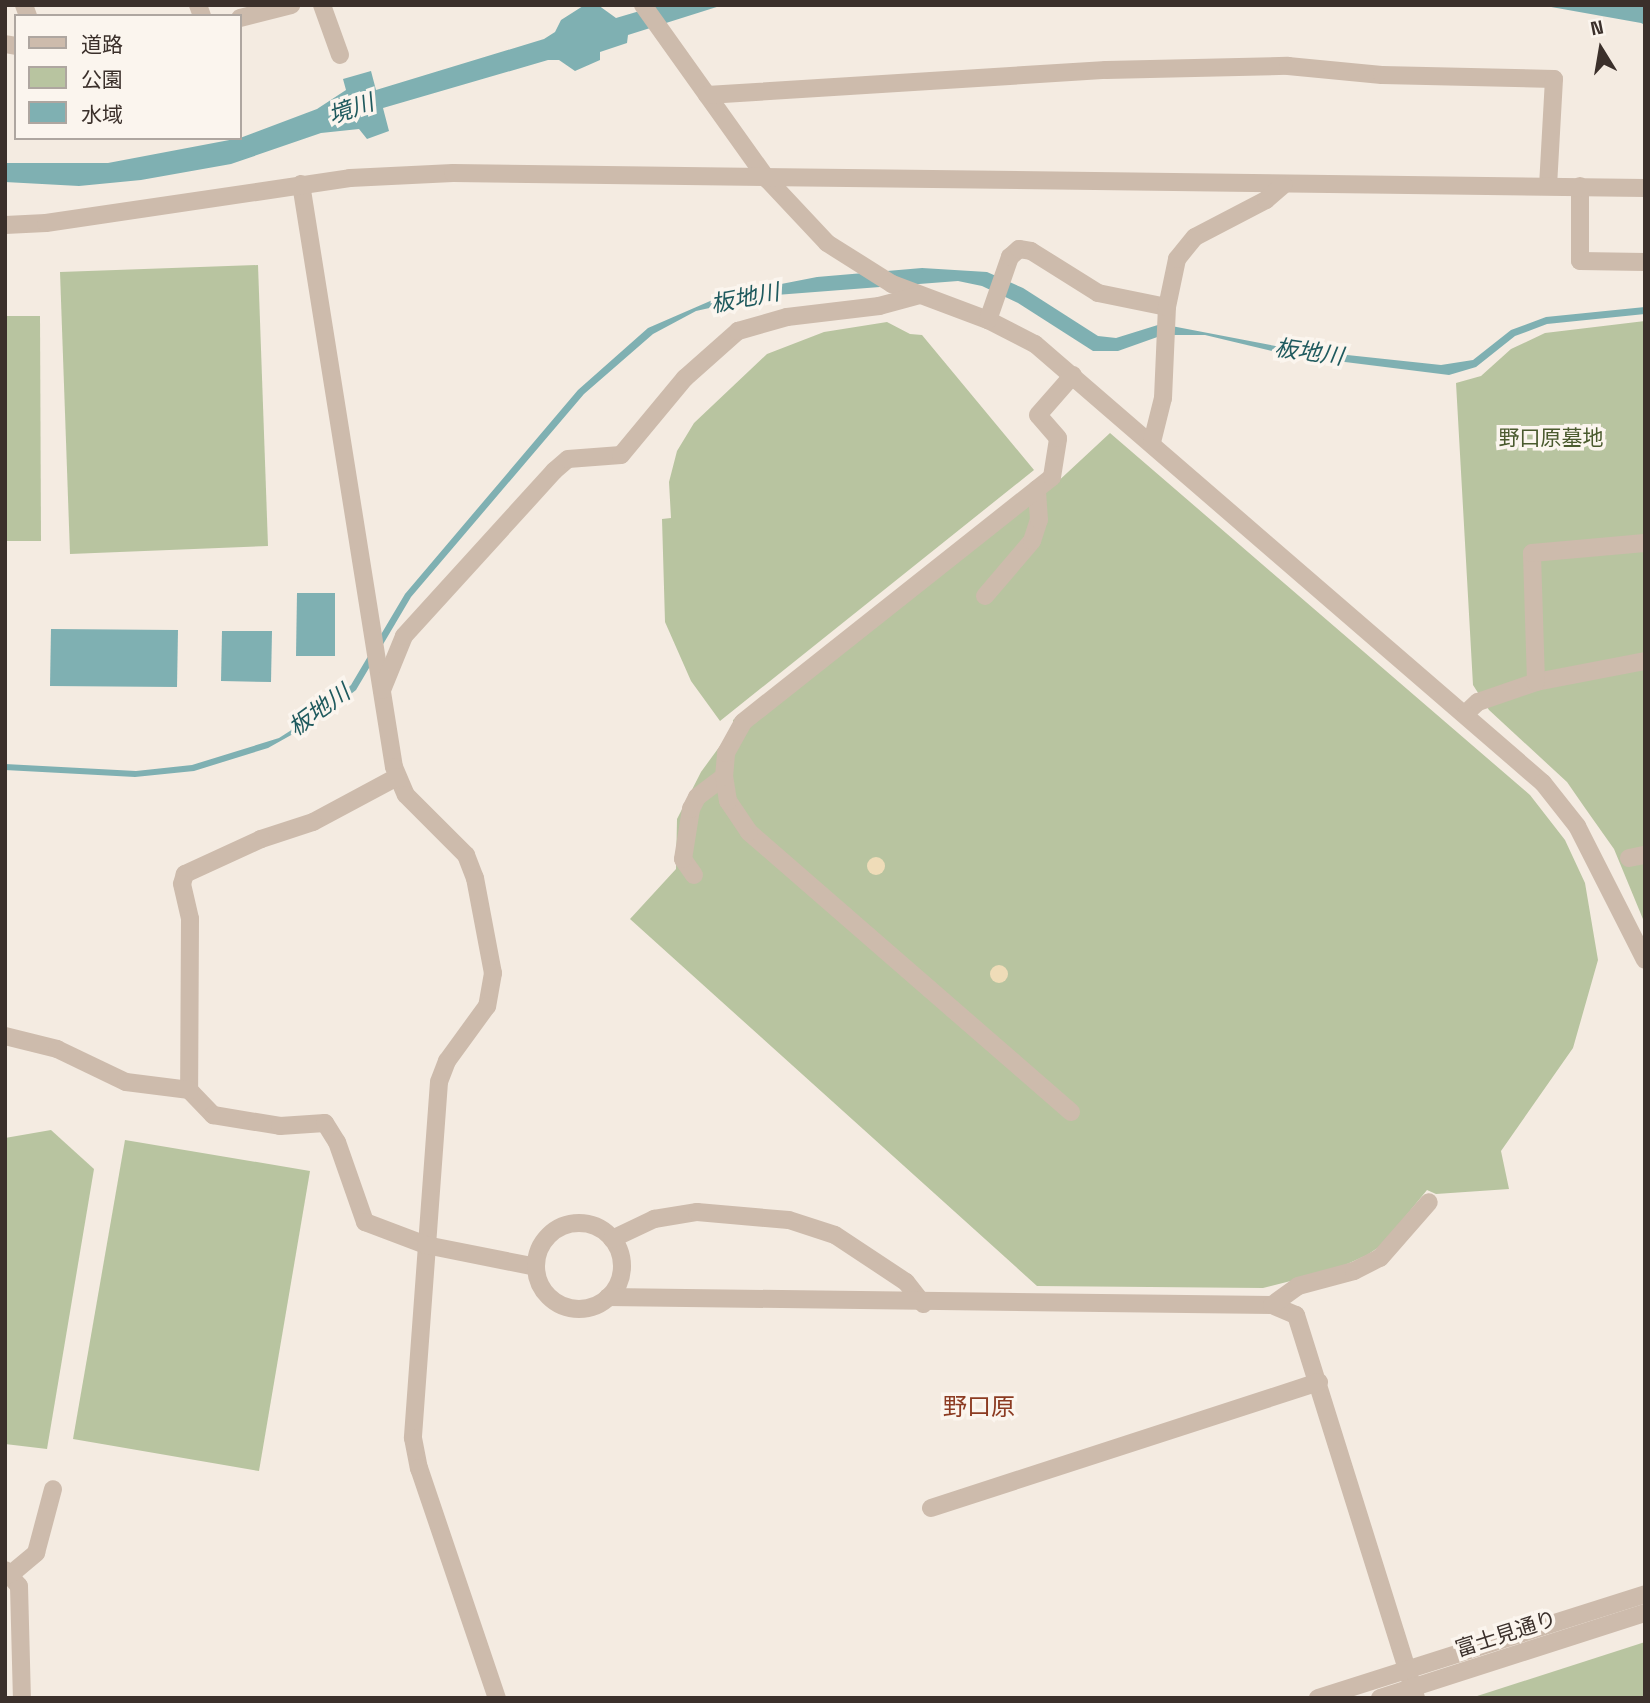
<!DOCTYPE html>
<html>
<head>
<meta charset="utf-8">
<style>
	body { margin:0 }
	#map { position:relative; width:1650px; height:1703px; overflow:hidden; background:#f4ebe1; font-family:"Space Grotesk","Noto Sans JP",sans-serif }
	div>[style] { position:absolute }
	.green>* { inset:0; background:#b8c4a0 }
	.sand>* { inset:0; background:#efdcb8 }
	.round { border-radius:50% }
	.water>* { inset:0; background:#7fb0b2 }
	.minor>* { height:18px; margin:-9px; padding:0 9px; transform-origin:9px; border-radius:9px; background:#cdbbac }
	.minor>.ring { margin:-9px; padding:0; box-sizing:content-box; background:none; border:18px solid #cdbbac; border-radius:50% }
	span { translate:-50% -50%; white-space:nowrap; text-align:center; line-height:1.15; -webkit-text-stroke:7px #fbf5ee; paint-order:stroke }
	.park-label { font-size:21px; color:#4a5a2e }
	.street-label { font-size:21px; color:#3b302b }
	.water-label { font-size:23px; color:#1f5a5e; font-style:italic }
	.quarter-label { font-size:24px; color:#8c3b22 }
	.frame { position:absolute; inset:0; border:7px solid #3b302b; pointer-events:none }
	.legend { position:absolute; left:14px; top:14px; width:228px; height:126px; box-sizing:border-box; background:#fbf5ee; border:2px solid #aea6a0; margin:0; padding:9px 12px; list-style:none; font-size:21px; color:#3b302b }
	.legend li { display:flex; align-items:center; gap:14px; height:35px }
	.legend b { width:35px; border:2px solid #aea6a0 }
	.north { position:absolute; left:1566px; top:14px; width:70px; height:70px; -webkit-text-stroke:5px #fbf5ee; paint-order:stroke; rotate:349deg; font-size:19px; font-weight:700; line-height:28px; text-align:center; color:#3b302b }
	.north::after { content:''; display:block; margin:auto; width:24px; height:32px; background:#3b302b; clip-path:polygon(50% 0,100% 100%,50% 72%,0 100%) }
</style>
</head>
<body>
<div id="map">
	<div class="green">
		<div style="clip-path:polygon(258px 265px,268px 546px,70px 554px,60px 272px)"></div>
		<div style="clip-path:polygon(5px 316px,40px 316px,41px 541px,5px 541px)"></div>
		<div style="clip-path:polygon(1645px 321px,1645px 924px,1614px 849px,1585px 808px,1567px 782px,1489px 710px,1473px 685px,1456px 383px,1481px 376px,1511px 349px,1545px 333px)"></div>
		<div style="clip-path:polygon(887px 322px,910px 334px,922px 335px,1034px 470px,720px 721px,691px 681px,665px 622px,662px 519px,671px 518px,669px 482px,677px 451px,694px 423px,767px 354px,824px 332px)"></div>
		<div style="clip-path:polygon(1110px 433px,1530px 795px,1565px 840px,1585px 883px,1598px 960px,1573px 1048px,1501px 1151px,1509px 1189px,1436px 1194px,1427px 1190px,1382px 1245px,1367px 1255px,1334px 1270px,1263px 1288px,1037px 1286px,630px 919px,676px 869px,677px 819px,701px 772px,733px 728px,733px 720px,1042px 477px,1053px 486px)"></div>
		<div style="clip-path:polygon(51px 1130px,94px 1169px,47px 1449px,5px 1444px,5px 1138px)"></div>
		<div style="clip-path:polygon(125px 1140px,310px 1171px,259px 1471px,73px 1439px)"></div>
		<div style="clip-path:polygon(1645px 1642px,1645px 1698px,1471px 1698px)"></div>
	</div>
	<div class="sand">
		<div class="round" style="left:867px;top:857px;width:18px;height:18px"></div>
		<div class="round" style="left:990px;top:965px;width:18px;height:18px"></div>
	</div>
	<div class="water">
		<div style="clip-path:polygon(598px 5px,616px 18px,660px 5px,723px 5px,628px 35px,627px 43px,600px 52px,600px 60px,575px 71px,559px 60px,548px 60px,383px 108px,389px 131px,367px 139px,359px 129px,321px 133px,231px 164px,141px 180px,79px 186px,5px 182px,5px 163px,108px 163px,240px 138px,317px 109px,346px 90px,343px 79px,371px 71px,376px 90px,544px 39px,555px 32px,561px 20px,583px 6px)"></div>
		<div style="clip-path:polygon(1540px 5px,1645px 5px,1645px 25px,1641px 23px)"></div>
		<div style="clip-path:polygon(922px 268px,987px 272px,1023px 288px,1098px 336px,1116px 338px,1161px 324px,1291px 349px,1441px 365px,1473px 360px,1511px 330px,1546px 317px,1645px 307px,1645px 314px,1547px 324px,1515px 336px,1476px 367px,1449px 375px,1289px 355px,1205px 335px,1163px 335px,1118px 351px,1093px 351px,1018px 303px,982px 286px,958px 281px,763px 296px,696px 311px,653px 334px,584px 394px,411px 597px,356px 690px,318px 720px,268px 748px,194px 771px,135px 777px,5px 770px,5px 764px,136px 771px,192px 765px,279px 738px,329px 706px,351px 685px,405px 594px,578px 390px,648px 328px,724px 295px,817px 277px)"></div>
		<div style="clip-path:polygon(297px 593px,335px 593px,335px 656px,296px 656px)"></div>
		<div style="clip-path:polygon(51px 629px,178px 630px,177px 687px,50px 686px)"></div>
		<div style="clip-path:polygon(222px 631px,272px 631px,271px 682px,221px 681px)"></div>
	</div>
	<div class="minor">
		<div style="left:24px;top:5px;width:12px;rotate:70deg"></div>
		<div style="left:198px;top:5px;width:12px;rotate:70deg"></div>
		<div style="left:322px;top:5px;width:53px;rotate:70.2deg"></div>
		<div style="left:643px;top:5px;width:214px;rotate:54.5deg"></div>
		<div style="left:767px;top:179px;width:88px;rotate:46.8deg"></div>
		<div style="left:827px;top:243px;width:77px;rotate:32.2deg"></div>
		<div style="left:892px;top:284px;width:103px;rotate:20.6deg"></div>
		<div style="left:988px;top:320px;width:53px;rotate:27.1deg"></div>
		<div style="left:1035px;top:344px;width:671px;rotate:40.83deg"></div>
		<div style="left:1543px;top:783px;width:55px;rotate:51.7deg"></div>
		<div style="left:1577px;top:826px;width:150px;rotate:63.1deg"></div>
		<div style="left:240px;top:18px;width:53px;rotate:-14.3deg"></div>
		<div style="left:5px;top:44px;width:11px;rotate:10deg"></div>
		<div style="left:707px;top:95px;width:400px;rotate:-3.6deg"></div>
		<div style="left:1106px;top:70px;width:182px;rotate:-1.3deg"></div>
		<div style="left:1288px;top:66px;width:94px;rotate:5.5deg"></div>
		<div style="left:1382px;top:75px;width:172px;rotate:1.3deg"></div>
		<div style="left:1554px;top:79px;width:106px;rotate:93.2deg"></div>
		<div style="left:301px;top:184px;width:590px;rotate:80.94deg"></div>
		<div style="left:394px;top:767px;width:30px;rotate:67deg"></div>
		<div style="left:406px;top:795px;width:85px;rotate:45deg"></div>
		<div style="left:466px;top:855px;width:25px;rotate:69deg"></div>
		<div style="left:475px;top:878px;width:97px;rotate:79.3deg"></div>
		<div style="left:493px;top:973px;width:34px;rotate:100deg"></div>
		<div style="left:487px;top:1006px;width:68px;rotate:126deg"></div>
		<div style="left:447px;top:1061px;width:22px;rotate:111deg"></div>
		<div style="left:439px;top:1082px;width:357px;rotate:94.2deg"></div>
		<div style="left:413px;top:1438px;width:31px;rotate:79deg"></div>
		<div style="left:419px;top:1468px;width:243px;rotate:71.3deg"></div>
		<div style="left:1580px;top:186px;width:75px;rotate:90deg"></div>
		<div style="left:1580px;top:261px;width:65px;rotate:0.9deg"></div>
		<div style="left:5px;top:225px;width:41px;rotate:-2.8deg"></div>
		<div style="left:46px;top:223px;width:307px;rotate:-8.4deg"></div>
		<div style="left:350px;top:178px;width:103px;rotate:-2.8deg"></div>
		<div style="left:453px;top:173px;width:1192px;rotate:0.72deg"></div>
		<div style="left:988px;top:320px;width:67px;rotate:-70.8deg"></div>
		<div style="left:1010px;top:257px;width:12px;rotate:-42deg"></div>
		<div style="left:1019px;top:249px;width:12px;rotate:9deg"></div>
		<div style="left:1031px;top:251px;width:79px;rotate:32.1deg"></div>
		<div style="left:1098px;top:293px;width:70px;rotate:11.5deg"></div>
		<div style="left:1152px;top:442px;width:45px;rotate:-76deg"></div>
		<div style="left:1163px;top:398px;width:91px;rotate:-87.5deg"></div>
		<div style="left:1167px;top:307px;width:49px;rotate:-78.2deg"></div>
		<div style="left:1177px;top:259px;width:28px;rotate:-51deg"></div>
		<div style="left:1195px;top:237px;width:80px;rotate:-27.5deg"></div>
		<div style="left:1266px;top:200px;width:23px;rotate:-41deg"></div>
		<div style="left:985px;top:596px;width:72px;rotate:-49.5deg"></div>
		<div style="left:1032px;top:541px;width:22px;rotate:-72deg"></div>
		<div style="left:1039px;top:520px;width:31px;rotate:-94deg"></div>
		<div style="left:1536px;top:682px;width:111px;rotate:-10.9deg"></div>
		<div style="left:382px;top:690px;width:58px;rotate:-67.8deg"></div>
		<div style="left:404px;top:636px;width:223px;rotate:-47.7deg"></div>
		<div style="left:554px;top:471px;width:18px;rotate:-41deg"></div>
		<div style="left:568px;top:459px;width:53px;rotate:-4.3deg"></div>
		<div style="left:621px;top:455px;width:100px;rotate:-50.3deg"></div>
		<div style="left:685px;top:378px;width:71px;rotate:-41.6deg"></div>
		<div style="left:738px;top:331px;width:51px;rotate:-15.9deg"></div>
		<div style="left:787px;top:317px;width:93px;rotate:-6.8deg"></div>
		<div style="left:879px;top:306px;width:42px;rotate:-15deg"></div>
		<div style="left:1466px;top:713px;width:16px;rotate:-43deg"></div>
		<div style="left:1478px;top:702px;width:61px;rotate:-19deg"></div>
		<div style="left:1536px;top:682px;width:129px;rotate:-91.8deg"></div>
		<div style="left:1532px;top:553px;width:113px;rotate:-5.1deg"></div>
		<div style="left:397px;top:777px;width:95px;rotate:151.8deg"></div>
		<div style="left:313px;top:822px;width:55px;rotate:161.9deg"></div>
		<div style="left:261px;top:839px;width:84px;rotate:155.3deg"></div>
		<div style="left:185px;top:874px;width:10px;rotate:107deg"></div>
		<div style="left:182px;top:884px;width:36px;rotate:77deg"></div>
		<div style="left:190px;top:919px;width:171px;rotate:90.3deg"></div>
		<div style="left:189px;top:1090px;width:35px;rotate:46deg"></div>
		<div style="left:213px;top:1115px;width:68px;rotate:9.3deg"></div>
		<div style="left:280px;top:1126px;width:45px;rotate:-3.8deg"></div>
		<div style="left:325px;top:1123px;width:22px;rotate:58deg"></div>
		<div style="left:337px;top:1142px;width:85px;rotate:70.7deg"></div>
		<div style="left:365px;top:1222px;width:65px;rotate:20.7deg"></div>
		<div style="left:426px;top:1245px;width:112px;rotate:11.3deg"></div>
		<div style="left:1629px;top:858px;width:16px;rotate:-11deg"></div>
		<div style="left:694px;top:875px;width:19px;rotate:-125deg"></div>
		<div style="left:683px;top:859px;width:51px;rotate:-80.9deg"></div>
		<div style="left:691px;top:809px;width:13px;rotate:-63deg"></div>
		<div style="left:697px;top:797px;width:34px;rotate:-37deg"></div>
		<div style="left:5px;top:1036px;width:54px;rotate:14deg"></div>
		<div style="left:57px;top:1049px;width:76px;rotate:25.6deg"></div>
		<div style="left:126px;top:1082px;width:64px;rotate:7.2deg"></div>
		<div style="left:1071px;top:1112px;width:427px;rotate:-139deg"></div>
		<div style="left:749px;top:832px;width:37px;rotate:-124deg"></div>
		<div style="left:728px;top:801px;width:24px;rotate:-99deg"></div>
		<div style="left:724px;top:777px;width:24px;rotate:-85deg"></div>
		<div style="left:726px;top:753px;width:35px;rotate:-61deg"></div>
		<div style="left:743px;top:722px;width:394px;rotate:-38.4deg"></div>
		<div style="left:1052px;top:477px;width:39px;rotate:-81deg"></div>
		<div style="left:1058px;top:438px;width:30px;rotate:-131deg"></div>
		<div style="left:1038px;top:415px;width:53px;rotate:-48.8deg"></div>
		<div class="ring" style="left:536px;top:1223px;width:68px;height:68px"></div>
		<div style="left:612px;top:1239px;width:47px;rotate:-25.5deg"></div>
		<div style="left:654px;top:1219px;width:44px;rotate:-9.2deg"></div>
		<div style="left:697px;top:1212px;width:92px;rotate:5deg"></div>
		<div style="left:789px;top:1220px;width:48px;rotate:18.1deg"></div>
		<div style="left:835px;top:1235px;width:85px;rotate:33.5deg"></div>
		<div style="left:906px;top:1282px;width:28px;rotate:52deg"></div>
		<div style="left:608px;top:1297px;width:664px;rotate:0.69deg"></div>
		<div style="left:1272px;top:1305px;width:26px;rotate:23deg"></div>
		<div style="left:1296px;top:1315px;width:401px;rotate:72.6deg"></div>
		<div style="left:1272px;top:1305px;width:32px;rotate:-36deg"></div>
		<div style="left:1298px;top:1286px;width:58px;rotate:-15deg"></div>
		<div style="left:1354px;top:1271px;width:29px;rotate:-27deg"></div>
		<div style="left:1380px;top:1258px;width:74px;rotate:-48.8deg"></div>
		<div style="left:931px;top:1508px;width:408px;rotate:-18deg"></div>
		<div style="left:5px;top:1570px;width:21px;rotate:49deg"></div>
		<div style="left:19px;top:1586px;width:112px;rotate:88.5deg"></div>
		<div style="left:11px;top:1574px;width:33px;rotate:-40deg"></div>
		<div style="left:36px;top:1553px;width:66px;rotate:-75.1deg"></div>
		<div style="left:1318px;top:1698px;width:343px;rotate:-17.6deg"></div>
		<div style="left:1380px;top:1698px;width:278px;rotate:-17.8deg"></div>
	</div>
	<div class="park-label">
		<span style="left:1551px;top:438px">野口原墓地</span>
	</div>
	<div class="street-label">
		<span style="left:1506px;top:1634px;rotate:-18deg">富士見通り</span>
	</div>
	<div class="water-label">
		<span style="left:351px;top:109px;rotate:-19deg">境川</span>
		<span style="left:745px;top:298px;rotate:-11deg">板地川</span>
		<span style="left:1309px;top:352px;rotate:8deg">板地川</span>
		<span style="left:319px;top:710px;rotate:-36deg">板地川</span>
	</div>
	<div class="quarter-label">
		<span style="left:979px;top:1407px">野口原</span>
	</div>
	<div class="frame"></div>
	<ul class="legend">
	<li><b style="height:9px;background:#cdbbac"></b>道路</li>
	<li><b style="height:19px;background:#b8c4a0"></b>公園</li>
	<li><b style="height:19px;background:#7fb0b2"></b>水域</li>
	</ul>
	<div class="north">N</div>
</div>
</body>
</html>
